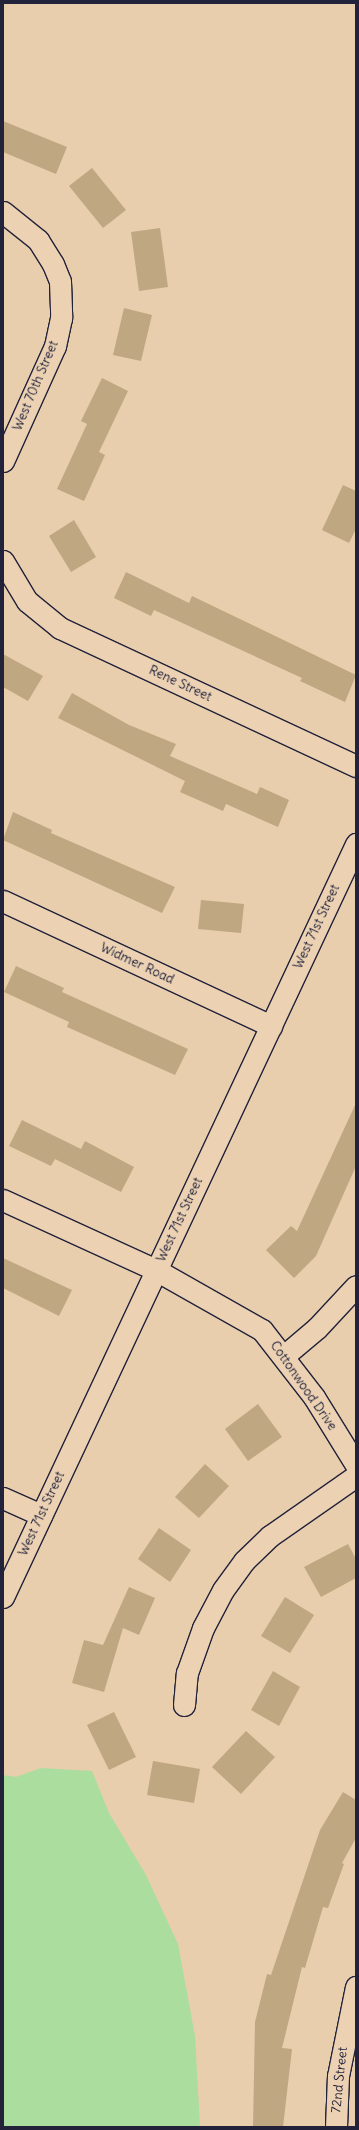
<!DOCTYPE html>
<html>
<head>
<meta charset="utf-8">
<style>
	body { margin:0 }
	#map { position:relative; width:359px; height:2130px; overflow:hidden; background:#e8ceac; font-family:Delius,sans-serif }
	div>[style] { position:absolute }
	.green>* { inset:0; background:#abdd9e }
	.building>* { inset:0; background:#bfa782 }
	.roads { filter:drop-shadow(1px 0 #22223b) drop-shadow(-1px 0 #22223b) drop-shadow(0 1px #22223b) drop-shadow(0 -1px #22223b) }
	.minor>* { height:21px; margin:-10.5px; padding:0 10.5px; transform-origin:10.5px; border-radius:10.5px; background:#ecd2b3 }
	span { translate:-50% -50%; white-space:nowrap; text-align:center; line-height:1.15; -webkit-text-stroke:3px #ecd2b3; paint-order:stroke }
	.street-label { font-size:13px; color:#22223b }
	.frame { position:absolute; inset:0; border:4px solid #22223b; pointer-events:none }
</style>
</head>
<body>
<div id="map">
	<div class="green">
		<div style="clip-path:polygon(41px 1768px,92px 1771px,109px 1813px,146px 1875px,178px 1944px,195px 2036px,200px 2127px,3px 2127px,3px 1775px,16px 1777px)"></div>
	</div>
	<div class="building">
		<div style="clip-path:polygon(3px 121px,67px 147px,56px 174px,3px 152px)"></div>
		<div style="clip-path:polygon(92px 168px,126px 210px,103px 228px,69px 186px)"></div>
		<div style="clip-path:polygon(160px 228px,168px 287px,139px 291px,131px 232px)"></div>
		<div style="clip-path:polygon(124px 308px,152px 315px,141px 361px,113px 355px)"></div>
		<div style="clip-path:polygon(102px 378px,128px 391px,99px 452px,105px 455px,84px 501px,57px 489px,87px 424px,81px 421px)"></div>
		<div style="clip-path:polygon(343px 485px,356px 491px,356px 529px,349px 543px,322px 530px)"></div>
		<div style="clip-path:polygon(74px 520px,96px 557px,71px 572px,49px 536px)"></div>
		<div style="clip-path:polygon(126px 572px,189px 603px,192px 596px,356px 675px,345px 702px,300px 681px,302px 678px,154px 610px,151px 616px,114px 598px)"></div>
		<div style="clip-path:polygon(3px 654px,43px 676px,28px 701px,3px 687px)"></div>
		<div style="clip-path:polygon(72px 693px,129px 725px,176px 744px,170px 756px,257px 794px,260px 787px,289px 800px,278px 827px,226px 804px,223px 811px,180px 792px,185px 781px,58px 718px)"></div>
		<div style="clip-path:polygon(13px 812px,52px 830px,51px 833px,175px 887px,162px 913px,3px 840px)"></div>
		<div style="clip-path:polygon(201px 900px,244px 904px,241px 933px,198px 929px)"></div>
		<div style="clip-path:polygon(16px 966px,64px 988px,62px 992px,188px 1049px,175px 1075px,67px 1027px,69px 1022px,4px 992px)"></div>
		<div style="clip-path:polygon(356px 1103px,356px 1166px,316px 1256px,294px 1278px,266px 1250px,291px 1226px,297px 1231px)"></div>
		<div style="clip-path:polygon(22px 1120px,81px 1149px,85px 1141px,134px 1167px,121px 1192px,55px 1159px,51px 1166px,9px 1146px)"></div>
		<div style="clip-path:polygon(3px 1258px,72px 1290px,59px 1316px,3px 1288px)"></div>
		<div style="clip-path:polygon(258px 1404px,282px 1437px,248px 1461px,225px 1429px)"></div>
		<div style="clip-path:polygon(205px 1464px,229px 1486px,199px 1518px,175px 1497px)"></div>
		<div style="clip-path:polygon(159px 1528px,191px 1550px,170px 1582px,138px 1559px)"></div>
		<div style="clip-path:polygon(348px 1544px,356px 1559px,356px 1578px,321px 1597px,304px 1567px)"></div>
		<div style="clip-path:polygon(129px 1587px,155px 1598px,139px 1635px,123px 1628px,104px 1692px,72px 1683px,84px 1640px,103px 1645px)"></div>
		<div style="clip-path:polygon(285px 1597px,314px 1615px,290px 1653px,261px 1636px)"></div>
		<div style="clip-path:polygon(273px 1671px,300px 1687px,279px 1726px,251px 1710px)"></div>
		<div style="clip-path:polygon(114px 1712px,136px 1757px,109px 1770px,87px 1725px)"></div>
		<div style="clip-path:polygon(246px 1731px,275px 1757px,241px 1794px,212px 1767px)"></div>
		<div style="clip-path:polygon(153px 1761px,200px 1769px,194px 1803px,147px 1795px)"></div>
		<div style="clip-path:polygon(343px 1792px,356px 1800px,356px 1838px,342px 1863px,344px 1864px,328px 1908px,323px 1907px,305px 1968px,302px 1967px,282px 2048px,292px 2049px,283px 2127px,253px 2127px,255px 2022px,267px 1974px,271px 1975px,320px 1830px)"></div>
	</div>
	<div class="roads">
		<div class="minor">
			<div style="left:3px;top:212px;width:45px;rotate:38.7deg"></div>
			<div style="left:38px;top:240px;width:28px;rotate:58deg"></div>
			<div style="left:53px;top:264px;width:18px;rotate:68deg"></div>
			<div style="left:60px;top:281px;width:37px;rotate:88deg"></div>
			<div style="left:61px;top:318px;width:29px;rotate:102deg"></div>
			<div style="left:55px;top:346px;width:126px;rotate:114.3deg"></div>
			<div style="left:3px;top:561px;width:47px;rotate:59deg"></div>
			<div style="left:27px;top:601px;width:43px;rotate:39.3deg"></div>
			<div style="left:60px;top:628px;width:327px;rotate:25deg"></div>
			<div style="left:3px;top:901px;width:296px;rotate:25deg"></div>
			<div style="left:3px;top:1200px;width:168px;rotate:24.6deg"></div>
			<div style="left:156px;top:1270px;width:122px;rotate:29.5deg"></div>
			<div style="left:262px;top:1330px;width:85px;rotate:52.2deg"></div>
			<div style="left:314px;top:1397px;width:80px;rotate:58.3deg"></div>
			<div style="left:285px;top:1355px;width:42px;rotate:-40.2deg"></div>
			<div style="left:317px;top:1328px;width:57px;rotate:-47.1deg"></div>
			<div style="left:3px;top:1498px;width:42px;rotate:24.1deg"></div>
			<div style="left:3px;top:1597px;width:832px;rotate:-64.88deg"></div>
			<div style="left:184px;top:1705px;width:32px;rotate:-85deg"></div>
			<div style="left:187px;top:1673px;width:48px;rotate:-70.4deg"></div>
			<div style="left:203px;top:1628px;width:43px;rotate:-62.2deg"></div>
			<div style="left:223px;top:1590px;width:36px;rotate:-54deg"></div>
			<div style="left:244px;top:1561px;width:36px;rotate:-44deg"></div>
			<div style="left:270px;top:1536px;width:105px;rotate:-34.9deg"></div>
			<div style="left:336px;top:2127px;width:51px;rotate:-87.8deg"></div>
			<div style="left:338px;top:2076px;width:91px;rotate:-78.6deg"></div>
		</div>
	</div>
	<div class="street-label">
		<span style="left:36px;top:386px;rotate:-67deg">West 70th Street</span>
		<span style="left:180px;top:684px;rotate:25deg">Rene Street</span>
		<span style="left:317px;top:927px;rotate:-65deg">West 71st Street</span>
		<span style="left:137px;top:964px;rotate:25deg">Widmer Road</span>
		<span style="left:180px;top:1220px;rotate:-65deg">West 71st Street</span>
		<span style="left:303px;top:1386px;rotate:55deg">Cottonwood Drive</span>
		<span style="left:42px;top:1514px;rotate:-65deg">West 71st Street</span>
		<span style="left:340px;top:2080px;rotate:-84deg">72nd Street</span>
	</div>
	<div class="frame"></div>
</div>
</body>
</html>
